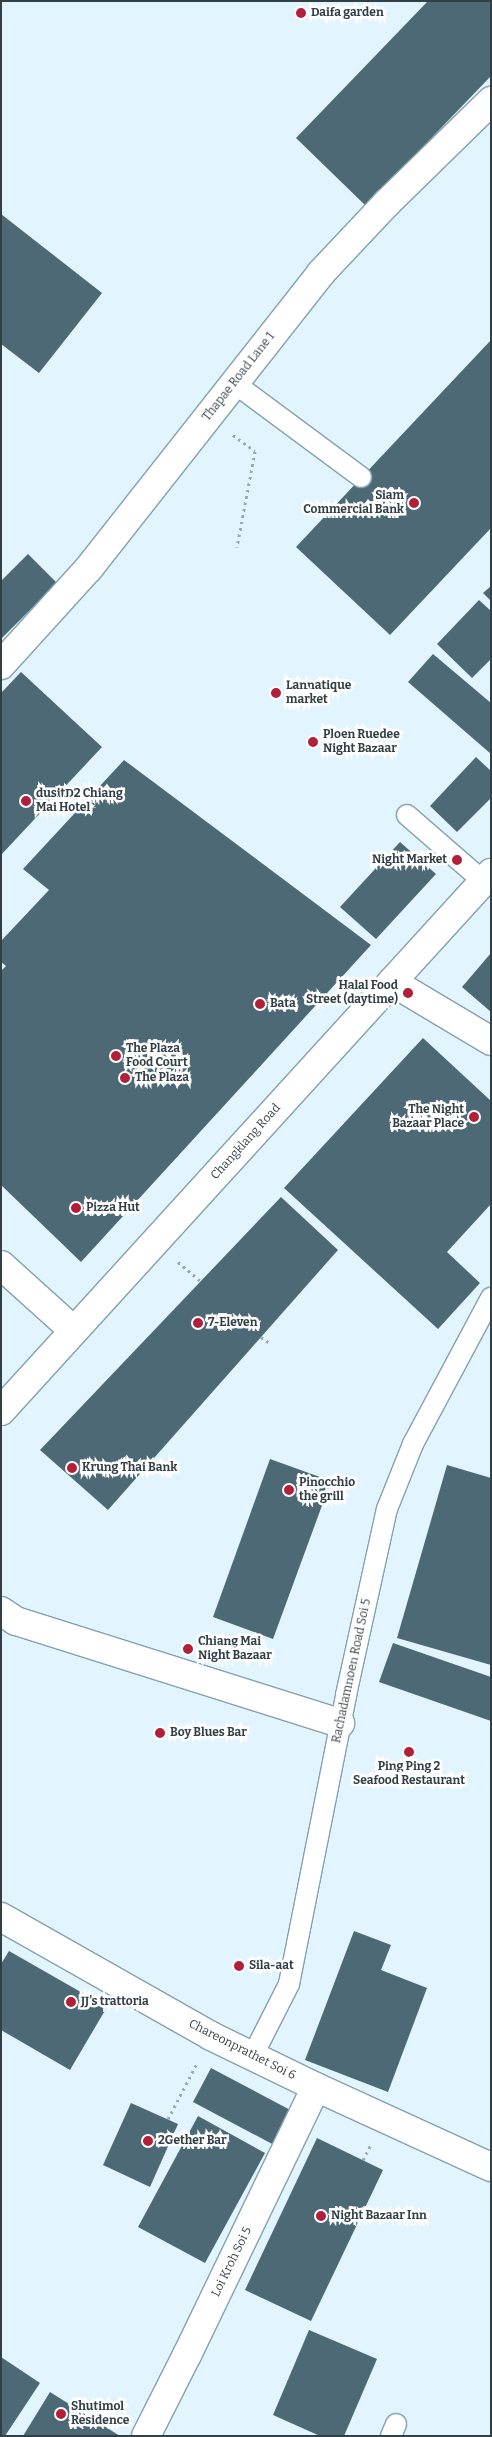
<!DOCTYPE html>
<html>
<head>
<meta charset="utf-8">
<style>
	body { margin:0 }
	#map { position:relative; width:492px; height:2437px; overflow:hidden; background:#e2f5fe; font-family:Bitter,serif }
	div>[style] { position:absolute }
	.building>* { inset:0; background:#4d6976 }
	.path>* { height:3px; margin-top:-1.5px; transform-origin:0; background:repeating-linear-gradient(90deg,#99aab1 0 2.5px,transparent 0 6.5px) }
	.roads { filter:drop-shadow(1px 0 #83a1af) drop-shadow(-1px 0 #83a1af) drop-shadow(0 1px #83a1af) drop-shadow(0 -1px #83a1af) }
	.lane>* { height:20px; margin:-10px; padding:0 10px; transform-origin:10px; border-radius:10px; background:#fff }
	.street>* { height:28px; margin:-14px; padding:0 14px; transform-origin:14px; border-radius:14px; background:#fff }
	.secondary>* { height:28px; margin:-14px; padding:0 14px; transform-origin:14px; border-radius:14px; background:#fff }
	.dots>* { width:14px; height:14px; translate:-50% -50%; box-sizing:border-box; border:2px solid #fff; border-radius:50% }
	span { translate:-50% -50%; white-space:nowrap; text-align:center; line-height:1.15; -webkit-text-stroke:5px #fff; paint-order:stroke }
	.poi-label { font-size:12px; color:#323f45; font-weight:700 }
	.left { translate:0 -50%; text-align:left }
	.right { translate:-100% -50%; text-align:right }
	.street-label { font-size:12px; color:#323f45 }
	.frame { position:absolute; inset:0; border:2px solid #323f45; pointer-events:none }
</style>
</head>
<body>
<div id="map">
	<div class="building">
		<div style="clip-path:polygon(428px 1px,491px 1px,491px 76px,366px 206px,296px 138px)"></div>
		<div style="clip-path:polygon(1px 214px,102px 293px,39px 373px,1px 344px)"></div>
		<div style="clip-path:polygon(491px 340px,491px 528px,390px 635px,296px 547px)"></div>
		<div style="clip-path:polygon(28px 554px,57px 583px,1px 639px,1px 581px)"></div>
		<div style="clip-path:polygon(491px 586px,491px 601px,483px 593px)"></div>
		<div style="clip-path:polygon(479px 600px,491px 611px,491px 659px,472px 678px,437px 644px)"></div>
		<div style="clip-path:polygon(433px 654px,491px 703px,491px 754px,408px 682px)"></div>
		<div style="clip-path:polygon(21px 672px,102px 747px,1px 855px,1px 693px)"></div>
		<div style="clip-path:polygon(476px 757px,491px 771px,491px 798px,457px 832px,430px 806px)"></div>
		<div style="clip-path:polygon(124px 760px,371px 945px,81px 1262px,1px 1185px,1px 971px,6px 966px,1px 962px,1px 941px,49px 890px,23px 869px)"></div>
		<div style="clip-path:polygon(400px 842px,436px 874px,376px 939px,340px 907px)"></div>
		<div style="clip-path:polygon(491px 953px,491px 1012px,462px 987px)"></div>
		<div style="clip-path:polygon(423px 1038px,491px 1101px,491px 1204px,447px 1252px,480px 1283px,438px 1329px,284px 1188px)"></div>
		<div style="clip-path:polygon(281px 1197px,338px 1250px,108px 1510px,40px 1450px)"></div>
		<div style="clip-path:polygon(270px 1459px,331px 1481px,273px 1639px,213px 1617px)"></div>
		<div style="clip-path:polygon(447px 1465px,491px 1478px,491px 1665px,397px 1638px)"></div>
		<div style="clip-path:polygon(393px 1643px,491px 1677px,491px 1721px,379px 1682px)"></div>
		<div style="clip-path:polygon(354px 1931px,391px 1945px,381px 1970px,427px 1988px,388px 2092px,305px 2060px)"></div>
		<div style="clip-path:polygon(9px 1951px,107px 2007px,70px 2070px,1px 2030px,1px 1964px)"></div>
		<div style="clip-path:polygon(211px 2068px,294px 2112px,276px 2146px,193px 2102px)"></div>
		<div style="clip-path:polygon(131px 2103px,178px 2124px,150px 2187px,103px 2165px)"></div>
		<div style="clip-path:polygon(198px 2116px,265px 2153px,205px 2263px,138px 2227px)"></div>
		<div style="clip-path:polygon(317px 2138px,383px 2170px,311px 2321px,245px 2290px)"></div>
		<div style="clip-path:polygon(309px 2330px,377px 2359px,344px 2436px,320px 2436px,273px 2415px)"></div>
		<div style="clip-path:polygon(1px 2357px,40px 2383px,5px 2436px,1px 2436px)"></div>
		<div style="clip-path:polygon(50px 2392px,120px 2436px,23px 2436px)"></div>
	</div>
	<div class="path">
		<div style="left:233px;top:435px;width:27px;rotate:36deg"></div>
		<div style="left:255px;top:451px;width:98px;rotate:100.6deg"></div>
		<div style="left:178px;top:1262px;width:30px;rotate:40deg"></div>
		<div style="left:261px;top:1337px;width:12px;rotate:35deg"></div>
		<div style="left:168px;top:2119px;width:63px;rotate:-62.6deg"></div>
		<div style="left:363px;top:2160px;width:16px;rotate:-63deg"></div>
	</div>
	<div class="roads">
		<div class="lane">
			<div style="left:234px;top:383px;width:158px;rotate:36.5deg"></div>
			<div style="left:407px;top:815px;width:101px;rotate:41deg"></div>
			<div style="left:252px;top:2057px;width:82px;rotate:-63.1deg"></div>
			<div style="left:289px;top:1984px;width:295px;rotate:-78.8deg"></div>
			<div style="left:346px;top:1695px;width:190px;rotate:-77.6deg"></div>
			<div style="left:387px;top:1509px;width:70px;rotate:-68.2deg"></div>
			<div style="left:413px;top:1444px;width:166px;rotate:-61.9deg"></div>
			<div style="left:391px;top:2436px;width:13px;rotate:-67deg"></div>
		</div>
		<div class="street">
			<div style="left:1px;top:665px;width:131px;rotate:-47.8deg"></div>
			<div style="left:89px;top:568px;width:375px;rotate:-51.8deg"></div>
			<div style="left:321px;top:273px;width:96px;rotate:-46.7deg"></div>
			<div style="left:387px;top:203px;width:146px;rotate:-44.4deg"></div>
			<div style="left:392px;top:982px;width:115px;rotate:30.8deg"></div>
			<div style="left:1px;top:1265px;width:98px;rotate:42.1deg"></div>
			<div style="left:1px;top:1611px;width:18px;rotate:34deg"></div>
			<div style="left:16px;top:1621px;width:340px;rotate:17.5deg"></div>
			<div style="left:1px;top:1917px;width:241px;rotate:29.5deg"></div>
			<div style="left:211px;top:2036px;width:117px;rotate:25.9deg"></div>
			<div style="left:316px;top:2087px;width:192px;rotate:24.6deg"></div>
			<div style="left:146px;top:2436px;width:91px;rotate:-63.2deg"></div>
			<div style="left:187px;top:2355px;width:297px;rotate:-64.3deg"></div>
		</div>
		<div class="secondary">
			<div style="left:1px;top:1411px;width:728px;rotate:-47.67deg"></div>
		</div>
	</div>
	<div class="dots">
		<div style="left:301px;top:13px;background:#b21f39"></div>
		<div style="left:414px;top:503px;background:#b21f39"></div>
		<div style="left:276px;top:693px;background:#b21f39"></div>
		<div style="left:313px;top:742px;background:#b21f39"></div>
		<div style="left:26px;top:801px;background:#b21f39"></div>
		<div style="left:457px;top:860px;background:#b21f39"></div>
		<div style="left:408px;top:993px;background:#b21f39"></div>
		<div style="left:260px;top:1004px;background:#b21f39"></div>
		<div style="left:116px;top:1056px;background:#b21f39"></div>
		<div style="left:125px;top:1078px;background:#b21f39"></div>
		<div style="left:474px;top:1117px;background:#b21f39"></div>
		<div style="left:76px;top:1208px;background:#b21f39"></div>
		<div style="left:198px;top:1323px;background:#b21f39"></div>
		<div style="left:72px;top:1468px;background:#b21f39"></div>
		<div style="left:289px;top:1490px;background:#b21f39"></div>
		<div style="left:188px;top:1649px;background:#b21f39"></div>
		<div style="left:160px;top:1733px;background:#b21f39"></div>
		<div style="left:409px;top:1752px;background:#b21f39"></div>
		<div style="left:239px;top:1966px;background:#b21f39"></div>
		<div style="left:71px;top:2002px;background:#b21f39"></div>
		<div style="left:148px;top:2141px;background:#b21f39"></div>
		<div style="left:321px;top:2216px;background:#b21f39"></div>
		<div style="left:61px;top:2414px;background:#b21f39"></div>
	</div>
	<div class="poi-label">
		<span class="left" style="left:311px;top:13px">Daifa garden</span>
		<span class="right" style="left:404px;top:503px">Siam<br>Commercial Bank</span>
		<span class="left" style="left:286px;top:693px">Lannatique<br>market</span>
		<span class="left" style="left:323px;top:742px">Ploen Ruedee<br>Night Bazaar</span>
		<span class="left" style="left:36px;top:801px">dusitD2 Chiang<br>Mai Hotel</span>
		<span class="right" style="left:447px;top:860px">Night Market</span>
		<span class="right" style="left:398px;top:993px">Halal Food<br>Street (daytime)</span>
		<span class="left" style="left:270px;top:1004px">Bata</span>
		<span class="left" style="left:126px;top:1056px">The Plaza<br>Food Court</span>
		<span class="left" style="left:135px;top:1078px">The Plaza</span>
		<span class="right" style="left:464px;top:1117px">The Night<br>Bazaar Place</span>
		<span class="left" style="left:86px;top:1208px">Pizza Hut</span>
		<span class="left" style="left:208px;top:1323px">7-Eleven</span>
		<span class="left" style="left:82px;top:1468px">Krung Thai Bank</span>
		<span class="left" style="left:299px;top:1490px">Pinocchio<br>the grill</span>
		<span class="left" style="left:198px;top:1649px">Chiang Mai<br>Night Bazaar</span>
		<span class="left" style="left:170px;top:1733px">Boy Blues Bar</span>
		<span style="left:409px;top:1774px">Ping Ping 2<br>Seafood Restaurant</span>
		<span class="left" style="left:249px;top:1966px">Sila-aat</span>
		<span class="left" style="left:81px;top:2002px">JJ's trattoria</span>
		<span class="left" style="left:158px;top:2141px">2Gether Bar</span>
		<span class="left" style="left:331px;top:2216px">Night Bazaar Inn</span>
		<span class="left" style="left:71px;top:2414px">Shutimol<br>Residence</span>
	</div>
	<div class="street-label">
		<span style="left:239px;top:377px;rotate:-52deg">Thapae Road Lane 1</span>
		<span style="left:246px;top:1142px;rotate:-48deg">Changklang Road</span>
		<span style="left:352px;top:1671px;rotate:-78deg">Rachadamnoen Road Soi 5</span>
		<span style="left:242px;top:2050px;rotate:27deg">Chareonprathet Soi 6</span>
		<span style="left:232px;top:2262px;rotate:-64deg">Loi Kroh Soi 5</span>
	</div>
	<div class="frame"></div>
</div>
</body>
</html>
